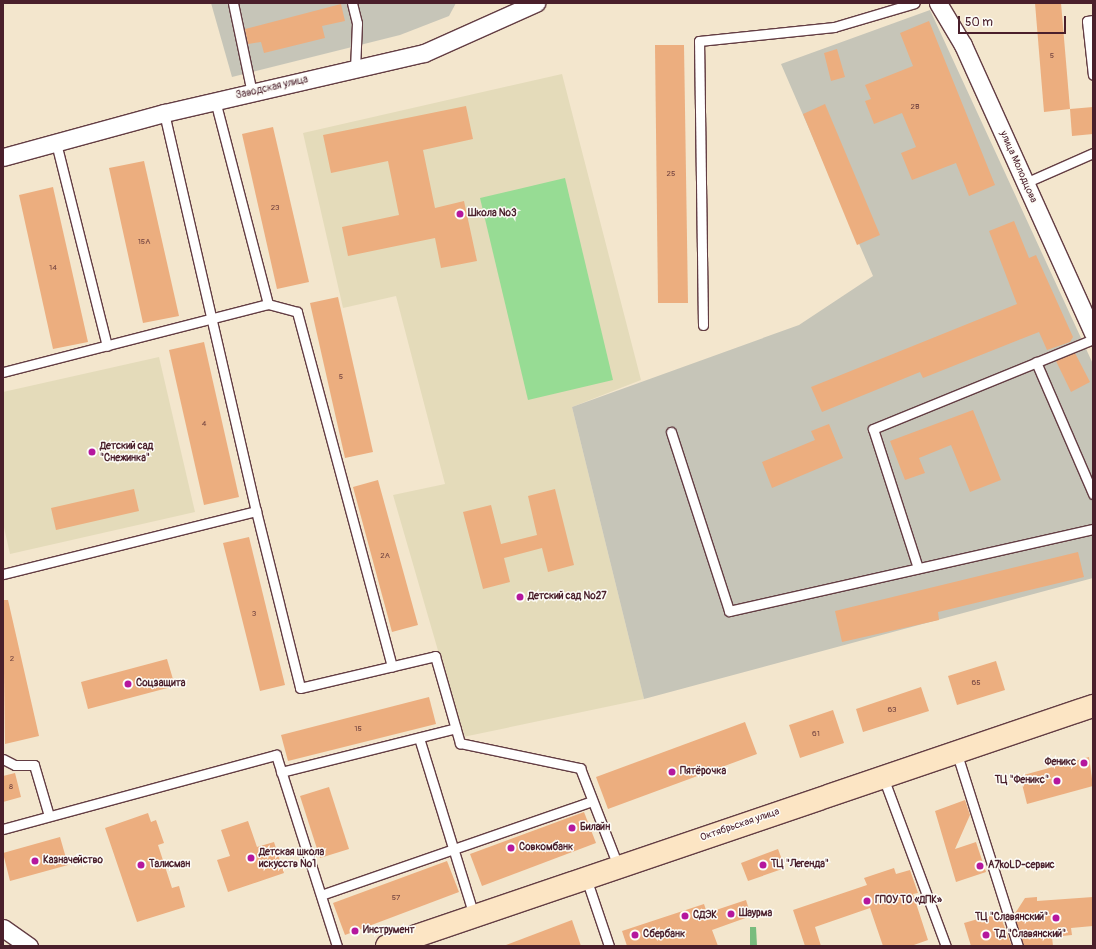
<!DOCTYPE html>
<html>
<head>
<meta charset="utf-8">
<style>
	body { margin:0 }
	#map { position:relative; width:1096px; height:949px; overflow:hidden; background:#f3e6cd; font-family:Pangolin,sans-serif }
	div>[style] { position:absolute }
	.built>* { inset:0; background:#e4dbba }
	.industrial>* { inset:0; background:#c6c5b8 }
	.green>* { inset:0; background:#97dc94 }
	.forest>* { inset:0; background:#79bc7e }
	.building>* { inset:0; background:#ecae7f }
	.roads { filter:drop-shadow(1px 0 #633d43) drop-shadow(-1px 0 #633d43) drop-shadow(0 1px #633d43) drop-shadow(0 -1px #633d43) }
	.lane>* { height:9px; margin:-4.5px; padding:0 4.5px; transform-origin:4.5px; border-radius:4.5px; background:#fff }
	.street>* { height:17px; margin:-8.5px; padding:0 8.5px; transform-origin:8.5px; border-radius:8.5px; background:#fff }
	.secondary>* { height:22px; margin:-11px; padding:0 11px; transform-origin:11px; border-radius:11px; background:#fce5c4 }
	.dots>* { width:11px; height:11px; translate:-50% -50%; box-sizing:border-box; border:2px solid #fdfcf7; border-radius:50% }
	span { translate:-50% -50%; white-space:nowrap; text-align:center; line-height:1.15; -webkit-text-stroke:3px #fdfcf7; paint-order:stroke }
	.number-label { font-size:8px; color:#724340 }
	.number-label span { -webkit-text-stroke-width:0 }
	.street-label { font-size:10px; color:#4a1f2b }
	.poi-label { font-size:10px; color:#4a1f2b; font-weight:700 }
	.left { translate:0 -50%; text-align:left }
	.right { translate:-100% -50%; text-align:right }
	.frame { position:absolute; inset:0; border:4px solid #4a1f2b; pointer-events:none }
	.scale { position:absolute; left:958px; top:16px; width:108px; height:18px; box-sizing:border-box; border:2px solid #4a1f2b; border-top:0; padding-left:5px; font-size:12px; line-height:14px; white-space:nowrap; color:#4a1f2b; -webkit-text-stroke:3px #fdfcf7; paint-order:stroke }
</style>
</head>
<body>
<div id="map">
	<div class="built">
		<div style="clip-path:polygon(562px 74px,641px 380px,572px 407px,644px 699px,463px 737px,393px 495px,445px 484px,396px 296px,343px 308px,303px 133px)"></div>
		<div style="clip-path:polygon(159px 357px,195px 512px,10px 554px,3px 523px,3px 392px)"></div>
	</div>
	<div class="industrial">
		<div style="clip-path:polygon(211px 3px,456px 3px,449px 16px,400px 35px,232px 77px)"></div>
		<div style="clip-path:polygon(930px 10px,1093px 364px,1093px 578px,644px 699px,572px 407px,799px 325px,873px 276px,781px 64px)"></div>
	</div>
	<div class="green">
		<div style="clip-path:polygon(565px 178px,613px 380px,528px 400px,480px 198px)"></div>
	</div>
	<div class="forest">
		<div style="clip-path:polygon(750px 927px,756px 927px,757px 946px,750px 946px)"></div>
	</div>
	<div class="building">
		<div style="clip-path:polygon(1035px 3px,1061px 3px,1070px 109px,1044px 112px)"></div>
		<div style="clip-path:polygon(341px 4px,345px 21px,322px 26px,325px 38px,264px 53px,261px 42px,248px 44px,245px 29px)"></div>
		<div style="clip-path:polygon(929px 21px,995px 185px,969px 196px,956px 163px,912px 180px,901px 153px,916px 147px,902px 113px,874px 124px,865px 101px,871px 99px,865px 85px,913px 66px,900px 33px)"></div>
		<div style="clip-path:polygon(655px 45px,684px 45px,688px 303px,658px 303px)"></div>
		<div style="clip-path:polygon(837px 49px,845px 77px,831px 81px,824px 53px)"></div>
		<div style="clip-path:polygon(825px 104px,880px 235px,857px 245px,803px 114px)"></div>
		<div style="clip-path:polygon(466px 106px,473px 139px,423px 150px,435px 208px,464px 201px,477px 261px,441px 268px,435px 238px,348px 256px,342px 227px,399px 215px,388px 161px,331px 173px,323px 135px)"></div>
		<div style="clip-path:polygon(1093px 107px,1093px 134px,1072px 136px,1070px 109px)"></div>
		<div style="clip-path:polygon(273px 127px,309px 282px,277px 289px,242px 134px)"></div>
		<div style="clip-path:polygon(144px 161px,179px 316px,143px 323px,109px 168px)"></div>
		<div style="clip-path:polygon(53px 187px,88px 342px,53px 349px,19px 195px)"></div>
		<div style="clip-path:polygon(1014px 221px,1029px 258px,1036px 255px,1073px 337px,1070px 342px,1047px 350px,1039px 332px,923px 378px,920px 372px,822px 412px,811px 387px,1017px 304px,989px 231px)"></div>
		<div style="clip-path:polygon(338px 297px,373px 452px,345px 458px,310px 303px)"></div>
		<div style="clip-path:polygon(204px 342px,239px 497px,204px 505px,169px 350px)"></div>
		<div style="clip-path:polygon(1075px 353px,1090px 382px,1071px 392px,1056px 361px)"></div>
		<div style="clip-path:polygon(973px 410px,1001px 480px,970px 492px,951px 445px,919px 458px,925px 473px,905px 480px,890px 441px)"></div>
		<div style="clip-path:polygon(829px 424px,843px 458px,772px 488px,762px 462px,815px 440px,811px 431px)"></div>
		<div style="clip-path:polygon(378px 480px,418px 625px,392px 632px,353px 487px)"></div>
		<div style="clip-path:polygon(134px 489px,139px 511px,56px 530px,51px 508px)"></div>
		<div style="clip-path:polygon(555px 489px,574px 565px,548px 572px,542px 548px,504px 558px,510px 582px,483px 589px,463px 512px,491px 505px,501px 544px,537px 535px,528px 496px)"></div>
		<div style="clip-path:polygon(249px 537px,285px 685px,260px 691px,223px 543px)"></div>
		<div style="clip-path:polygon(1078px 552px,1084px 577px,938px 612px,939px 620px,842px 642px,835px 611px)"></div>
		<div style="clip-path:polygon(3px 600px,8px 600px,39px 736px,5px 744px)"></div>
		<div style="clip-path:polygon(167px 659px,175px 686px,88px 709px,81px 682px)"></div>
		<div style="clip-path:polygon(996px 661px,1005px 690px,957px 705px,948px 676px)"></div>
		<div style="clip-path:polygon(921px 687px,929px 711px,863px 732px,856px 709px)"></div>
		<div style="clip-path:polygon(429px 697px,436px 724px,288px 761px,281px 735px)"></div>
		<div style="clip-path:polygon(833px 710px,844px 743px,800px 758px,789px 725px)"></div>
		<div style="clip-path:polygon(745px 722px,757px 754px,608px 809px,596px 777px)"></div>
		<div style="clip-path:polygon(1089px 757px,1093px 786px,1027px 804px,1020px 776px)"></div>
		<div style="clip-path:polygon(15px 773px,21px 797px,3px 802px,3px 776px)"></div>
		<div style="clip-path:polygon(329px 787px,349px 849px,320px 858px,300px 796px)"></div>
		<div style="clip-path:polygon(965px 800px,970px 815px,955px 849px,976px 842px,986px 872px,956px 882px,935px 811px)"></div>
		<div style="clip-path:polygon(584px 812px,596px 843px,482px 886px,470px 854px)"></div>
		<div style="clip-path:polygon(148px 813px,151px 822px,156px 820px,164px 843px,158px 845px,172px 888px,179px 886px,185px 907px,137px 922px,105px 828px)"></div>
		<div style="clip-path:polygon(248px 821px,257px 847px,274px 842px,284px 873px,228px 892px,217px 860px,230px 856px,221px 830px)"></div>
		<div style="clip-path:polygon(60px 837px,68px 865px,10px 881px,3px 853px)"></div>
		<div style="clip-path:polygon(778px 849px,785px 868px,748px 881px,741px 863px)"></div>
		<div style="clip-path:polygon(447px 861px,459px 892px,345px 935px,333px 903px)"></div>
		<div style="clip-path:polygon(894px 868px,896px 874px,910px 870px,918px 893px,913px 894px,928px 940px,911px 946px,883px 946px,870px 908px,815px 927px,821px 946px,805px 946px,793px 910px,867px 885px,864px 878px)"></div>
		<div style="clip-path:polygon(1037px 897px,1037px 901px,1093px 897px,1093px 926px,1071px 928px,1072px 935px,1052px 937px,1053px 946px,1024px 946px,1014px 915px,1025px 898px)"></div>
		<div style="clip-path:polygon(746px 900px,751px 916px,712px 930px,718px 946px,627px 946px,622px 931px,704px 904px,707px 913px)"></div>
		<div style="clip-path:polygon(999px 913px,1012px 946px,971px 946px,964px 923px)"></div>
		<div style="clip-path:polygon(572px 920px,581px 946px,506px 946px,506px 945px)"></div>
	</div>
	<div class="roads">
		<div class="lane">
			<div style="left:233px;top:3px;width:92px;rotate:78.1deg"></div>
			<div style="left:352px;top:3px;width:21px;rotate:76deg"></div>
			<div style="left:357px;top:23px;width:46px;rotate:92.5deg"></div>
			<div style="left:1093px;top:20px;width:6px;rotate:171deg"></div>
			<div style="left:1087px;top:21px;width:54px;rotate:83.7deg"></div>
			<div style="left:164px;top:113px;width:408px;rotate:77deg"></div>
			<div style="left:256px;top:511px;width:182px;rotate:76deg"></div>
			<div style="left:300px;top:688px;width:139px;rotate:-13.3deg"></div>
			<div style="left:435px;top:656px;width:91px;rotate:74deg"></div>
			<div style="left:460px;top:743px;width:123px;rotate:11.8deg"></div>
			<div style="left:580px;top:768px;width:105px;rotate:68.8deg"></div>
			<div style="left:56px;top:143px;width:209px;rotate:75.9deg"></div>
			<div style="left:1025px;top:183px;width:74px;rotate:-23.8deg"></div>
			<div style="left:268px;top:304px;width:30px;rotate:15deg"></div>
			<div style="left:297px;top:312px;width:367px;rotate:75deg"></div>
			<div style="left:703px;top:325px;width:284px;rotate:-90.8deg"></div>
			<div style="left:699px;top:41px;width:136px;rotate:-5.9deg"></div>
			<div style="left:834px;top:27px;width:84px;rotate:-16.5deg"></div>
			<div style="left:1036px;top:362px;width:144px;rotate:66.6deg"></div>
			<div style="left:3px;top:372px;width:274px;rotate:-14.4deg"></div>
			<div style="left:268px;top:304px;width:210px;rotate:-104.6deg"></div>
			<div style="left:671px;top:432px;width:188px;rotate:72deg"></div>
			<div style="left:729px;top:611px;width:373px;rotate:-12.7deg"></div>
			<div style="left:918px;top:568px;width:146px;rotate:-107.9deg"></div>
			<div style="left:873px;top:429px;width:238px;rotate:-22.2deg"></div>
			<div style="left:3px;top:574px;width:261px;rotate:-14deg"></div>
			<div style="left:419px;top:738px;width:186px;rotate:72.8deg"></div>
			<div style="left:956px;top:751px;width:205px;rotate:72.4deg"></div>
			<div style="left:3px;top:759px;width:13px;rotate:27deg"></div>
			<div style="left:15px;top:765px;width:19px"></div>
			<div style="left:34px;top:765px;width:53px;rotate:73.6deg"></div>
			<div style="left:281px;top:772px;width:180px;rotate:-14.1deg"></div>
			<div style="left:883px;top:777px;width:180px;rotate:69.6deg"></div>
			<div style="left:3px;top:829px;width:283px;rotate:-15.2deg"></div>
			<div style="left:276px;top:755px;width:201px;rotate:72.3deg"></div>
			<div style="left:586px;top:878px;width:72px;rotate:71.3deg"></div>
			<div style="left:321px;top:895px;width:287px;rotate:-19.1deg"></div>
		</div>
		<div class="street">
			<div style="left:938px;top:3px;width:49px;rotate:59.2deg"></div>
			<div style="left:963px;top:45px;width:316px;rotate:65.7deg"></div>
			<div style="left:3px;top:157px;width:167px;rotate:-15.3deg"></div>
			<div style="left:164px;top:113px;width:267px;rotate:-13deg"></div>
			<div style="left:424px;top:53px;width:123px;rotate:-24.1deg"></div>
			<div style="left:3px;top:928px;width:32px;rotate:35deg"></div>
		</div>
		<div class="secondary">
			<div style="left:387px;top:946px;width:746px;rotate:-18.78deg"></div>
		</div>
	</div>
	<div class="dots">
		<div style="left:460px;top:214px;background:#b5179e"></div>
		<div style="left:92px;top:452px;background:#b5179e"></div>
		<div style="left:520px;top:597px;background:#b5179e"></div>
		<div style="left:128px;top:684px;background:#b5179e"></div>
		<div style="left:1084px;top:763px;background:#b5179e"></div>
		<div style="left:672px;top:772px;background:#b5179e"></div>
		<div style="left:1057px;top:781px;background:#b5179e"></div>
		<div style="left:572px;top:828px;background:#b5179e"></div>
		<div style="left:511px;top:848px;background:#b5179e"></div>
		<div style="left:251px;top:858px;background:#b5179e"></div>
		<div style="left:35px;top:861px;background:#b5179e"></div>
		<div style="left:141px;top:865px;background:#b5179e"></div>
		<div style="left:763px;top:865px;background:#b5179e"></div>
		<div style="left:980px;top:866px;background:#b5179e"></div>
		<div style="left:867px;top:901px;background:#b5179e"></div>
		<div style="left:731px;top:914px;background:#b5179e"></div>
		<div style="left:685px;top:916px;background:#b5179e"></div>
		<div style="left:1056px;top:918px;background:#b5179e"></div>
		<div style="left:355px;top:931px;background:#b5179e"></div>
		<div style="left:635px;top:935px;background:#b5179e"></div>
		<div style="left:986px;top:935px;background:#b5179e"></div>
	</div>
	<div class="number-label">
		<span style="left:1052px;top:56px">5</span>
		<span style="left:915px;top:107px">2В</span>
		<span style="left:671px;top:174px">25</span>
		<span style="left:275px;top:208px">23</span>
		<span style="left:144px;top:242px">15А</span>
		<span style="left:53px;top:268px">14</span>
		<span style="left:341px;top:377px">5</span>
		<span style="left:204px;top:424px">4</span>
		<span style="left:385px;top:556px">2А</span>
		<span style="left:254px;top:614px">3</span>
		<span style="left:12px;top:659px">2</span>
		<span style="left:976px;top:683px">65</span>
		<span style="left:892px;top:710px">63</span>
		<span style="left:358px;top:729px">15</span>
		<span style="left:816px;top:734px">61</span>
		<span style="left:11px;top:787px">8</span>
		<span style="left:396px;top:898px">57</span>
	</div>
	<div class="street-label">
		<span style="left:272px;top:88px;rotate:-13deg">Заводская улица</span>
		<span style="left:1018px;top:167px;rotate:66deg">улица Молодцова</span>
		<span style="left:740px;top:825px;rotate:-19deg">Октябрьская улица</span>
	</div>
	<div class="poi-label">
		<span class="left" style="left:468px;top:214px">Школа №3</span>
		<span class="left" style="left:100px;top:452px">Детский сад<br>"Снежинка"</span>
		<span class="left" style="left:528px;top:597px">Детский сад №27</span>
		<span class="left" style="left:136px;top:684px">Соцзащита</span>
		<span class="right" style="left:1076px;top:763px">Феникс</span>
		<span class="left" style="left:680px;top:772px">Пятёрочка</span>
		<span class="right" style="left:1049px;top:781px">ТЦ "Феникс"</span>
		<span class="left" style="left:580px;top:828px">Билайн</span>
		<span class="left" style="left:519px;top:848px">Совкомбанк</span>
		<span class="left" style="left:259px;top:858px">Детская школа<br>искусств №1</span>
		<span class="left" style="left:43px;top:861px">Казначейство</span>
		<span class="left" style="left:149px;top:865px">Талисман</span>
		<span class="left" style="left:771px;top:865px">ТЦ "Легенда"</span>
		<span class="left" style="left:988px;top:866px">A7koLD-сервис</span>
		<span class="left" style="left:875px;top:901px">ГПОУ ТО «ДПК»</span>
		<span class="left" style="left:739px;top:914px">Шаурма</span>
		<span class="left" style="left:693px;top:916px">СДЭК</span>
		<span class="right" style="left:1048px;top:918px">ТЦ "Славянский"</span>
		<span class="left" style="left:363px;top:931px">Инструмент</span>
		<span class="left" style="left:643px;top:935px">Сбербанк</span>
		<span class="left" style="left:994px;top:935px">ТД "Славянский"</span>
	</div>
	<div class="frame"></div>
	<div class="scale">50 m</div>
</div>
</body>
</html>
